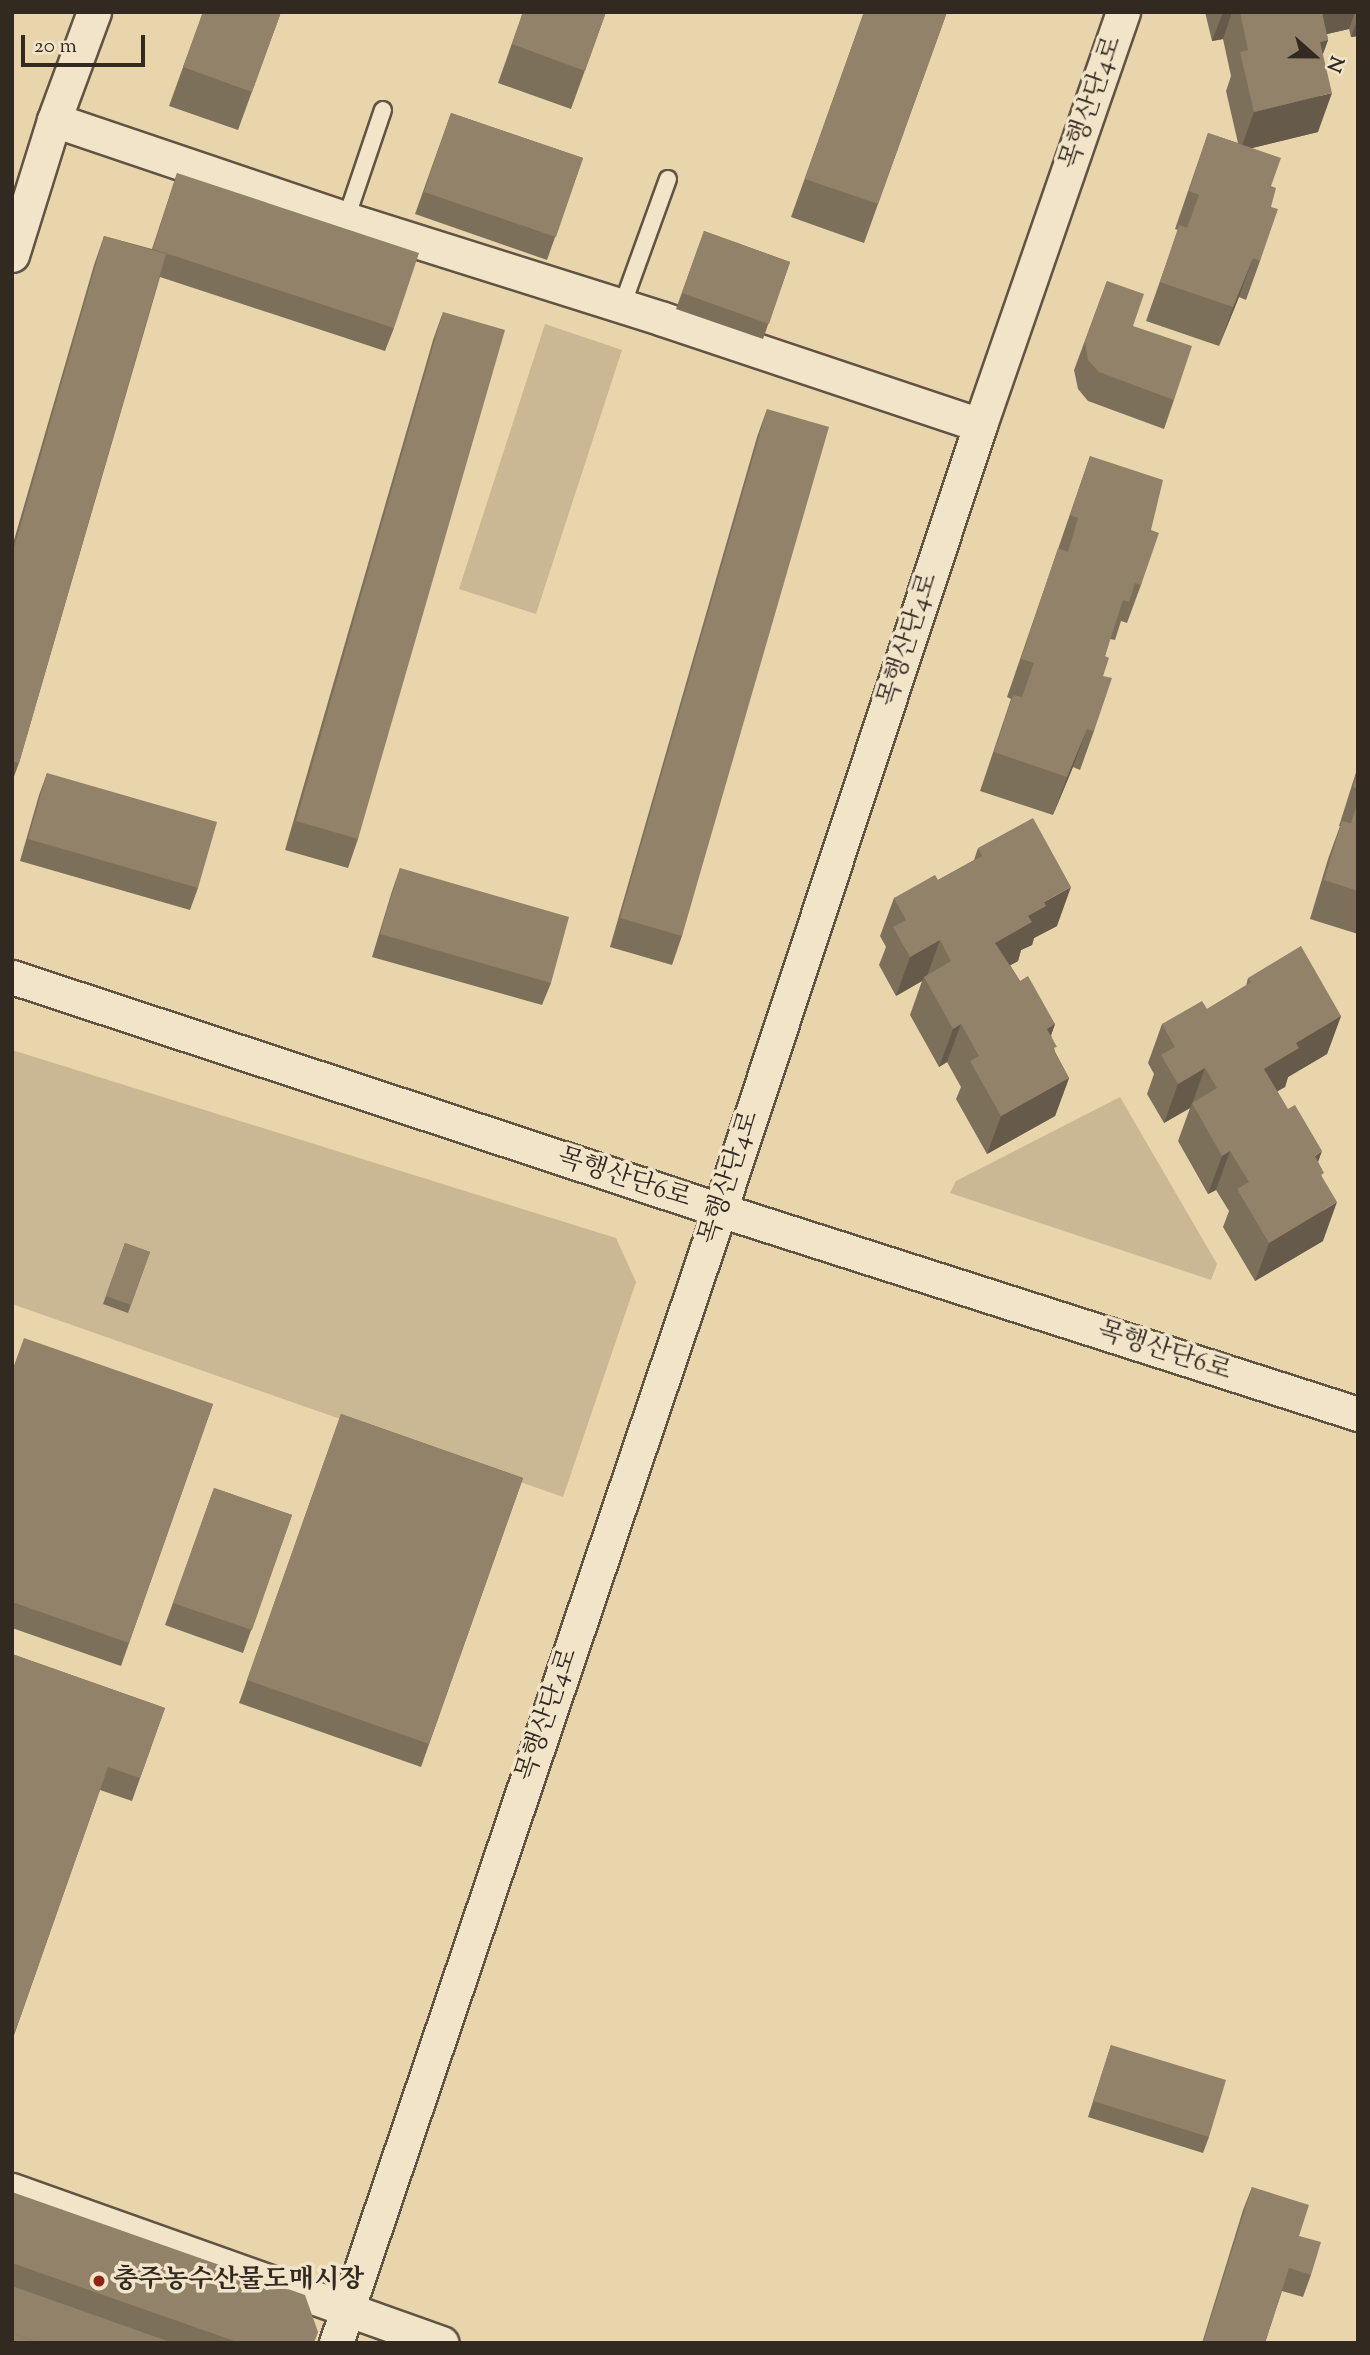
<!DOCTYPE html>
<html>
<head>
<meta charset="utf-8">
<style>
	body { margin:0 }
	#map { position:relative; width:1370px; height:2355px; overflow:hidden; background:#e9d5ac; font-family:"Sorts Mill Goudy","Noto Serif KR",serif }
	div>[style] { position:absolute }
	.green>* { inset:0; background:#cab894 }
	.roads { filter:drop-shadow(2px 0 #605443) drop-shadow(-2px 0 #605443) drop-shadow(0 2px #605443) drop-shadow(0 -2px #605443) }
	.lane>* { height:16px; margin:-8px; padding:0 8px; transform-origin:8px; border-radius:8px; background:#f1e4c9 }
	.street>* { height:33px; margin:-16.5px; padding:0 16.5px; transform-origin:16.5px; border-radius:16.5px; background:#f1e4c9 }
	.wall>* { inset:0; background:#7d705a }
	.shaded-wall>* { inset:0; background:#665b4a }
	.building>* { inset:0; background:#918269 }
	.dots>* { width:19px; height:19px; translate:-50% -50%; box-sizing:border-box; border:4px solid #f1e4c9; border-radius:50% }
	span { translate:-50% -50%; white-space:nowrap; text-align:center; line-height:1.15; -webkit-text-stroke:7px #f1e4c9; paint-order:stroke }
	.street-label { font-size:26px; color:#322920 }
	.poi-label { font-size:26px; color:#322920; font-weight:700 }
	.left { translate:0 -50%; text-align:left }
	.frame { position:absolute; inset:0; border:14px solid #322920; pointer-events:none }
	.north { position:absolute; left:1279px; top:21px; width:70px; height:70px; -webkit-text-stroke:5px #f1e4c9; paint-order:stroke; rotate:111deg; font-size:19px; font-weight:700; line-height:28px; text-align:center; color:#322920 }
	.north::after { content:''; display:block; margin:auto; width:24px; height:32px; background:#322920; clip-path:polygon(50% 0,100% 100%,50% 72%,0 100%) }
	.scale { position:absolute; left:21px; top:35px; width:124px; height:32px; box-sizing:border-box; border:4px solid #322920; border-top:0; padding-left:9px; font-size:21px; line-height:24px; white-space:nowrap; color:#322920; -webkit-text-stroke:5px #f1e4c9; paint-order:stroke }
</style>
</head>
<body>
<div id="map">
	<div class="green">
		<div style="clip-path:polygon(545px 324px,622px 350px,536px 614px,459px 589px)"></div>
		<div style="clip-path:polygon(12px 1050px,616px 1238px,636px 1282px,563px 1497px,12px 1304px)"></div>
		<div style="clip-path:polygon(1120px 1097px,1217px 1264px,1211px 1280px,950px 1193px,956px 1181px)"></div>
	</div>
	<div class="roads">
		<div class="lane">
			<div style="left:346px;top:219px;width:115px;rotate:-71.3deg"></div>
			<div style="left:622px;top:306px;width:135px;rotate:-70.1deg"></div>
		</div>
		<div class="street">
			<div style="left:54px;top:120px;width:308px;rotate:18.7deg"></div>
			<div style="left:346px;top:219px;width:332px;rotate:17.5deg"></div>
			<div style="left:663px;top:319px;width:334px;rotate:18.5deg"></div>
			<div style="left:12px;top:255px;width:141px;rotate:-72.7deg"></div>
			<div style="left:54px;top:120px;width:115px;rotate:-69.7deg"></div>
			<div style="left:12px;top:977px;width:745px;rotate:18.22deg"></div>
			<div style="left:720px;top:1210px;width:670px;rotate:17.73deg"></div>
			<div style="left:12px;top:2190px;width:456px;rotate:19.6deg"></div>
			<div style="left:336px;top:2343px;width:1196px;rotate:-71.28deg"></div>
			<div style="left:720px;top:1210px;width:827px;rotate:-71.67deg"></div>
			<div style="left:980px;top:425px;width:437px;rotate:-70.9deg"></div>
		</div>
	</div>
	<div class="wall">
		<div style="clip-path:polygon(203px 12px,281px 12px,238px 130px,169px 106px)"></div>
		<div style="clip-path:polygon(523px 12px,606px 12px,571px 109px,498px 83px)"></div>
		<div style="clip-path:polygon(864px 12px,947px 12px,864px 243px,791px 217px)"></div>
		<div style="clip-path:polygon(1205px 12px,1358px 12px,1358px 36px,1351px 37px,1349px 29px,1327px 34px,1328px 40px,1323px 54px,1318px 132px,1252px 148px,1271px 186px,1271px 207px,1260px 261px,1246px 300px,1239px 297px,1219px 346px,1146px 321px,1178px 230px,1175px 229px,1208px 133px,1238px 143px,1226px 91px,1231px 76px,1223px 39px,1212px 41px)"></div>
		<div style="clip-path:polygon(451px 113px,583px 158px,547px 260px,415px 214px)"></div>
		<div style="clip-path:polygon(177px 173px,394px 328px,385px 351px,160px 277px,19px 763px,12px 782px,12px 547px,94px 265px,104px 236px,152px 249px)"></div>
		<div style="clip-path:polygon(704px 231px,790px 262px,763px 339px,676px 309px)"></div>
		<div style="clip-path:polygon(1107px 281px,1174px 400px,1164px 429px,1088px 401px,1078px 389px,1074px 370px)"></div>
		<div style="clip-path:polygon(443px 312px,358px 839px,348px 868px,285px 850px,433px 340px)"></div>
		<div style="clip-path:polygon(767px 409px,682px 936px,672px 965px,610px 947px,757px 437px)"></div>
		<div style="clip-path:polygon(1090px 456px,1151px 530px,1141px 585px,1127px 623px,1121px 621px,1115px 640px,1110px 639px,1105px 656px,1103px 676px,1094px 731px,1080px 770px,1073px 767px,1053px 815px,980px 791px,1011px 699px,1007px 697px)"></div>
		<div style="clip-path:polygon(1358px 766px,1358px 934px,1310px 919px,1328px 859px,1340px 826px,1339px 826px)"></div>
		<div style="clip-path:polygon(47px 773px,198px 888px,190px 910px,20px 861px,39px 795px)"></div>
		<div style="clip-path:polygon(978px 848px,1057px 926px,1034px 938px,1032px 945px,1021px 950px,1018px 961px,1010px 965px,1020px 981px,1055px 1024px,1051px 1035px,1055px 1052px,1069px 1078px,1055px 1116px,987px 1154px,956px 1099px,961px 1087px,947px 1062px,939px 1067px,910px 1015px,922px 981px,896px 996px,879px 965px,886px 947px,880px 936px,894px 898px,938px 880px,974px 860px)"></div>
		<div style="clip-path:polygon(400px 868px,551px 983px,542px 1005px,372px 957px,392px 891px)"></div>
		<div style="clip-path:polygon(1248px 978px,1341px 1016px,1327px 1054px,1288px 1077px,1285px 1087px,1277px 1091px,1318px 1162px,1322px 1178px,1323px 1241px,1255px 1281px,1223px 1227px,1229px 1211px,1216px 1190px,1208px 1194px,1178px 1141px,1190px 1108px,1164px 1123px,1147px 1094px,1154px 1074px,1148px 1063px,1162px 1024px,1207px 1009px,1246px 986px)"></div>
		<div style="clip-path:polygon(125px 1243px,150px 1252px,128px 1313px,103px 1304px)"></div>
		<div style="clip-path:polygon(12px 1370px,213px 1404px,121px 1666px,12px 1628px)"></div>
		<div style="clip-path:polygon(341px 1414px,523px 1478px,421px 1767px,239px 1703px)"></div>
		<div style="clip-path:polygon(214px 1488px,292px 1515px,243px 1653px,165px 1625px)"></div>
		<div style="clip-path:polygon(12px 1654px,165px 1708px,132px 1801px,100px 1790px,12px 2041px)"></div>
		<div style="clip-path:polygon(1111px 2045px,1209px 2137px,1203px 2153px,1088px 2117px)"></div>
		<div style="clip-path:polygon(1252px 2187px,1299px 2236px,1311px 2275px,1303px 2297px,1282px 2291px,1265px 2343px,1202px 2343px,1243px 2210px)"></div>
		<div style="clip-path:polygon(12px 2192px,314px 2343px,12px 2343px)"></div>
	</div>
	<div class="shaded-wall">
		<div style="clip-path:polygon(1223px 12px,1232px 12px,1223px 39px,1212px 41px)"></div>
		<div style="clip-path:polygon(1314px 12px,1355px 12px,1349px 29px,1305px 39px)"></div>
		<div style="clip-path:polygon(1358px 18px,1358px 36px,1351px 37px)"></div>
		<div style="clip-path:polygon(1328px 40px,1314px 78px,1320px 42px)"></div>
		<div style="clip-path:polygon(1332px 93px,1318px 132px,1240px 151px,1254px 112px)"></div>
		<div style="clip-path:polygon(1253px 258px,1239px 297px,1219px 346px,1233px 307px)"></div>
		<div style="clip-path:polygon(1087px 729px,1073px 767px,1053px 815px,1067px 777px)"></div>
		<div style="clip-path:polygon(1071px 887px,1057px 926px,1034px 938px,1032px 945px,1021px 950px,1018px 961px,981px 982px,995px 943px,1044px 902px)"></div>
		<div style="clip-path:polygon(940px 940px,926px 979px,924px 977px,922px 981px,896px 996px,910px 957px)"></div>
		<div style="clip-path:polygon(1341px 1016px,1327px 1054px,1288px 1077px,1285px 1087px,1250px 1107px,1264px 1069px,1296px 1043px)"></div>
		<div style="clip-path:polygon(961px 1024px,947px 1062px,939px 1067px,953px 1029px)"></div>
		<div style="clip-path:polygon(1055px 1024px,1041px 1063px,1047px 1029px)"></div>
		<div style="clip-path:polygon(1205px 1068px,1192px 1104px,1192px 1103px,1190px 1108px,1164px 1123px,1178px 1084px)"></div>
		<div style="clip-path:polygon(1069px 1078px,1055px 1116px,987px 1154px,1001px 1116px)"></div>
		<div style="clip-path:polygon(1230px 1151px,1216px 1190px,1208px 1194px,1222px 1156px)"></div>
		<div style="clip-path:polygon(1322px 1151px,1308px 1190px,1315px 1156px)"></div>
		<div style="clip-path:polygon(1337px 1202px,1323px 1241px,1255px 1281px,1269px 1243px)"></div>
	</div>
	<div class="building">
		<div style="clip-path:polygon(203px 12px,281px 12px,252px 92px,183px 67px)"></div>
		<div style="clip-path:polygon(523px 12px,606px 12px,585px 71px,512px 44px)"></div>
		<div style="clip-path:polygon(864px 12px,947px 12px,878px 204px,805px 179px)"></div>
		<div style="clip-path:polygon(1240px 12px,1322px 12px,1328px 40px,1320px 42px,1332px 93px,1254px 112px,1240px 52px,1248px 50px)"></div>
		<div style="clip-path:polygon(451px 113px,583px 158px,556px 237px,424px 192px)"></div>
		<div style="clip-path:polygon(1208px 133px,1281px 158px,1271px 186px,1276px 188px,1271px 207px,1278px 209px,1260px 261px,1253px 258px,1233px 307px,1160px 282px,1179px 225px,1187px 228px,1199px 195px,1189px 191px)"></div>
		<div style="clip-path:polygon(177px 173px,419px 253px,394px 328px,153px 249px)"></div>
		<div style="clip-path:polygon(704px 231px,790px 262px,769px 324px,682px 293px)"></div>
		<div style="clip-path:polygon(104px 236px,166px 254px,19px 763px,12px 761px,12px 555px)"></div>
		<div style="clip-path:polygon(1107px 281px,1144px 294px,1133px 326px,1192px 346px,1174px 400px,1099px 372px,1088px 360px,1085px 341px)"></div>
		<div style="clip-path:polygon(443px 312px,505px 330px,358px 839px,296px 821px)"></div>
		<div style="clip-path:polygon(767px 409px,829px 427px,682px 936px,620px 918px)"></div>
		<div style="clip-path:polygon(1090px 456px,1163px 480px,1151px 530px,1159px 533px,1141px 585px,1135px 583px,1129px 602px,1123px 600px,1105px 656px,1109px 658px,1103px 676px,1112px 678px,1094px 731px,1087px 729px,1067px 777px,994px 752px,1013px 695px,1022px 697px,1034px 663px,1021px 659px,1058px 548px,1068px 552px,1078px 518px,1070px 515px)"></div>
		<div style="clip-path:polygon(1358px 771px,1358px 789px,1353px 787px)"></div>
		<div style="clip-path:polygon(47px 773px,217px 822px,198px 888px,28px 839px)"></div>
		<div style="clip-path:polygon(1358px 801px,1358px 891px,1324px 880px,1342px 821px,1351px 823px)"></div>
		<div style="clip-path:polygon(1033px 818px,1071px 887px,1044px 902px,1046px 906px,1028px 916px,1032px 922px,995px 943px,1020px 981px,1028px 976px,1055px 1024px,1047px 1029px,1057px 1047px,1053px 1048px,1069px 1078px,1001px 1116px,970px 1061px,979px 1056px,961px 1024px,953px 1029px,924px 977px,951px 961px,940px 940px,910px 957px,893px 927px,906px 920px,894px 898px,935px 875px,938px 880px,982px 856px,978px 848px)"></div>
		<div style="clip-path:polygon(400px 868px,569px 917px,551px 983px,380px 934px)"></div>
		<div style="clip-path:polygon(1301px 946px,1341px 1016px,1296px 1043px,1299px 1048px,1264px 1069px,1288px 1109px,1295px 1105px,1322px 1151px,1315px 1156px,1324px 1173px,1321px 1175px,1337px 1202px,1269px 1243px,1237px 1189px,1249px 1182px,1230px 1151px,1222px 1156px,1192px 1103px,1217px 1088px,1205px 1068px,1178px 1084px,1161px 1055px,1175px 1047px,1162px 1024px,1202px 1001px,1207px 1009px,1251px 982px,1248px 978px)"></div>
		<div style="clip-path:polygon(125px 1243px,150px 1252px,131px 1305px,106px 1296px)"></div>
		<div style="clip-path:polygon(24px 1338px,213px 1404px,129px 1643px,12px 1602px,12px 1371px)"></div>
		<div style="clip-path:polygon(341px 1414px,523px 1478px,429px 1744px,247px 1680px)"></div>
		<div style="clip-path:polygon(214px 1488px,292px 1515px,252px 1630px,173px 1603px)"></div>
		<div style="clip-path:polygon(12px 1654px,165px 1708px,140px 1778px,108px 1767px,15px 2032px,12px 2031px)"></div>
		<div style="clip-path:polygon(1111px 2045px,1226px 2080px,1209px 2137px,1093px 2101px)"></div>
		<div style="clip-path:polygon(1252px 2187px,1309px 2205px,1299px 2236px,1321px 2242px,1311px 2275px,1289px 2268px,1265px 2343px,1203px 2343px)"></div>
		<div style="clip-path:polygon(12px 2192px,305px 2295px,318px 2332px,314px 2343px,240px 2343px,12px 2263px)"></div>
		<div style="clip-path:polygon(12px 2286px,173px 2343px,39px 2343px,12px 2333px)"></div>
		<div style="clip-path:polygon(12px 2333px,39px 2343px,12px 2343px)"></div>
	</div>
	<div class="dots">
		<div style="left:99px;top:2281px;background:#8f2418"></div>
	</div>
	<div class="street-label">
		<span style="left:1092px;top:103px;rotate:-71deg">목행산단4로</span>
		<span style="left:909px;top:640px;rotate:-72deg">목행산단4로</span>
		<span style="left:730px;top:1178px;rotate:-72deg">목행산단4로</span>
		<span style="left:624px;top:1179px;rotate:18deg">목행산단6로</span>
		<span style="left:1164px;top:1352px;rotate:18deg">목행산단6로</span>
		<span style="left:548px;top:1715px;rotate:-71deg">목행산단4로</span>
	</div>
	<div class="poi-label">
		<span class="left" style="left:113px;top:2281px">충주농수산물도매시장</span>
	</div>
	<div class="frame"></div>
	<div class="north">N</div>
	<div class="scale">20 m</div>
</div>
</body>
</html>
